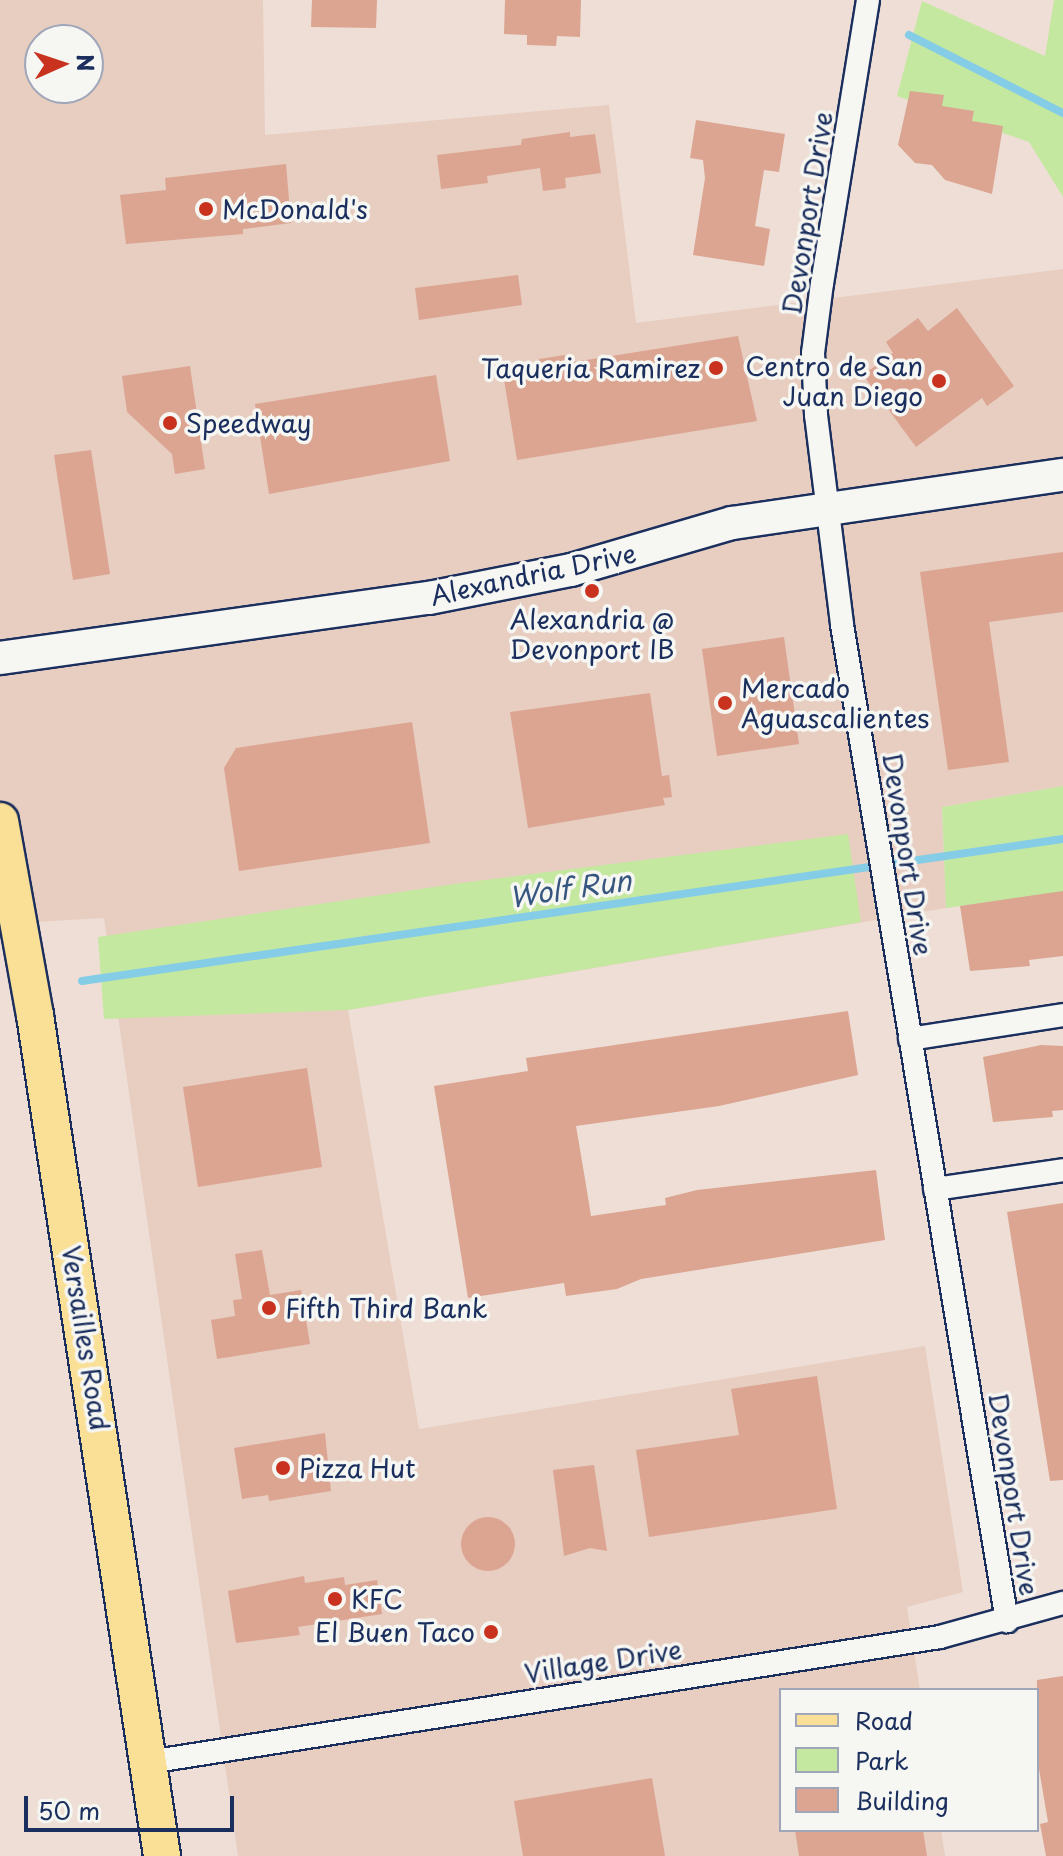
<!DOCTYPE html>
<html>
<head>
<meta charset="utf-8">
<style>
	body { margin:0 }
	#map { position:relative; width:1063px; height:1856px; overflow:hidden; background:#eeded5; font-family:"Playpen Sans",sans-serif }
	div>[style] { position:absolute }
	.built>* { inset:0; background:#e8cdc1 }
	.green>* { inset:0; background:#c5e8a1 }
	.stream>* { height:8px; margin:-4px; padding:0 4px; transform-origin:4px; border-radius:4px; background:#85cce6 }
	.building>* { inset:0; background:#dba592 }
	.round { border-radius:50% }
	.roads { filter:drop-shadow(2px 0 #1b2f5e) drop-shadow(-2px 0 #1b2f5e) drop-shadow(0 2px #1b2f5e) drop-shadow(0 -2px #1b2f5e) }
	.street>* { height:22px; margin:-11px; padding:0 11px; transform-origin:11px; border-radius:11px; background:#f6f6f2 }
	.secondary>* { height:32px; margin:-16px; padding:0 16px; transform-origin:16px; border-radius:16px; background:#f6f6f2 }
	.primary>* { height:36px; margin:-18px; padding:0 18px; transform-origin:18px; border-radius:18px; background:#fadf96 }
	.dots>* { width:22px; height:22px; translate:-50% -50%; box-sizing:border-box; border:4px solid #f6f6f2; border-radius:50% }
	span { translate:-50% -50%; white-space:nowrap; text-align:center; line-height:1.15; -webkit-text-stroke:7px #f6f6f2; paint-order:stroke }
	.poi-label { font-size:26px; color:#1b2f5e }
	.left { translate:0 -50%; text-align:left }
	.right { translate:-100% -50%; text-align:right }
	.street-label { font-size:26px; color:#1b2f5e }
	.water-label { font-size:28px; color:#365680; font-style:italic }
	.legend { position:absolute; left:779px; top:1688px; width:260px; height:144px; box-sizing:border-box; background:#f6f6f2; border:2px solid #9ea6b7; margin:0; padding:10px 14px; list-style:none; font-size:24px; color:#1b2f5e }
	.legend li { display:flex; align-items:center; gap:16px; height:40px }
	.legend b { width:40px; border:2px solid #9ea6b7 }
	.north { position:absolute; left:24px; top:24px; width:80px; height:80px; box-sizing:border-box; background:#f6f6f2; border:2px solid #9ea6b7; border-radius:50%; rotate:87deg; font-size:22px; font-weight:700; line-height:32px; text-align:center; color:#1b2f5e }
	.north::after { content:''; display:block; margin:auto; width:28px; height:36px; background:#c8321e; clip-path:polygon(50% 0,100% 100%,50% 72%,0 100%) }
	.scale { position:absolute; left:24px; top:1796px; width:210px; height:36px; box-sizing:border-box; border:4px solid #1b2f5e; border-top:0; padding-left:10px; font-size:24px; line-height:28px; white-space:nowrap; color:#1b2f5e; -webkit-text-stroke:6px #f6f6f2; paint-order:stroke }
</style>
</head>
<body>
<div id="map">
	<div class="built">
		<div style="clip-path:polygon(evenodd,0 0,263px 0,265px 135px,609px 105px,636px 323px,1063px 269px,1063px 786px,942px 807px,946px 908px,348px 1010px,419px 1429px,925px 1346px,963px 1592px,907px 1607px,920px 1690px,781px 1690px,781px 1830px,941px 1830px,945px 1856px,238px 1856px,104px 918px,0 924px,0 0,40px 40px,88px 40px,88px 88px,40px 88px,40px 40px)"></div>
	</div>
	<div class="green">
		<div style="clip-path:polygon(1054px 0,1063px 0,1063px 197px,1029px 142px,897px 96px,922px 1px,1045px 56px)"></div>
		<div style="clip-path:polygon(1063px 786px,1063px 893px,946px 908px,942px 807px)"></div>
		<div style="clip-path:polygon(848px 834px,861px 922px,348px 1010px,104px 1019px,98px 937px,461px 883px)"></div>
	</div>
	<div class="stream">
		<div style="left:909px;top:35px;width:173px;rotate:26.9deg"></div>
		<div style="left:82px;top:981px;width:991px;rotate:-8.24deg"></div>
	</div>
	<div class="building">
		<div style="clip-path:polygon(312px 0,377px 0,376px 28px,311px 27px)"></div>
		<div style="clip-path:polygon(505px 0,581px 0,580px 37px,557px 36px,556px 46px,527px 45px,527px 35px,504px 34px)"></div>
		<div style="clip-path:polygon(910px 91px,944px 95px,942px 106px,974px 111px,972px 121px,1003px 126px,992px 194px,945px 180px,932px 165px,915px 163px,898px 145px)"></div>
		<div style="clip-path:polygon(696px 120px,785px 134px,779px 172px,764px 170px,755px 226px,770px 229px,764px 266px,693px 255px,705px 178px,703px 160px,690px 158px)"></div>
		<div style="clip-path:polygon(570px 132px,570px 137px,595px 134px,601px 173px,565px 178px,566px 188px,543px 191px,540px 168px,487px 176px,488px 183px,441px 189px,437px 155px,521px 145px,522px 139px)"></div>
		<div style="clip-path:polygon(286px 164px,291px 223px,243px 229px,243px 234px,126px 244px,120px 195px,166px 190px,165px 178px)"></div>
		<div style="clip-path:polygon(518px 275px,522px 305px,419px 320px,415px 288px)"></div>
		<div style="clip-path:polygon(957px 308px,1014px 386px,987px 406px,982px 398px,916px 447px,863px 375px,893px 353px,886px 342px,918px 318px,928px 331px)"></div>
		<div style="clip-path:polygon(738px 336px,757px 421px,517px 460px,503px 373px,541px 367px,539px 359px,565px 355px,567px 363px)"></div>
		<div style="clip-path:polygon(190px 366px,205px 469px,175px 474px,172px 454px,127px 412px,122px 376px)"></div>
		<div style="clip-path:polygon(436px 375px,450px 461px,269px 494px,255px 404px)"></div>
		<div style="clip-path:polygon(91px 450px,110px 574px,73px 580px,54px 455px)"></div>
		<div style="clip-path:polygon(1063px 552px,1063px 612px,989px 622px,1009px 762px,948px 770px,920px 572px)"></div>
		<div style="clip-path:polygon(784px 637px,799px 744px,717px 756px,702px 649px)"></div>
		<div style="clip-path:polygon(650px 693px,662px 776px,669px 775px,672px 797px,663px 798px,665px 805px,528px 828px,510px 712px)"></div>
		<div style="clip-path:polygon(412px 722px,430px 843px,239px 871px,224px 768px,236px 748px)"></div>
		<div style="clip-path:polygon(1063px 891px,1063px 956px,1029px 960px,1030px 966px,970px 971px,960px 906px)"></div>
		<div style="clip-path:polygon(848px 1011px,858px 1075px,719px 1106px,576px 1126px,585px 1179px,591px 1216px,666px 1205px,665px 1198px,697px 1190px,876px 1170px,885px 1240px,641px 1279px,617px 1289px,566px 1296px,564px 1283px,468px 1298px,434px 1086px,528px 1071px,526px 1058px)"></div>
		<div style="clip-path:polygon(1041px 1045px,1063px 1046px,1063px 1110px,1052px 1111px,1053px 1117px,993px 1122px,983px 1057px)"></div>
		<div style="clip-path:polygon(307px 1068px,322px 1167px,198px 1187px,183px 1087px)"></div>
		<div style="clip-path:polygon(1063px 1203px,1063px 1480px,1050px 1481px,1007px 1212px)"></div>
		<div style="clip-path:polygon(262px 1250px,270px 1295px,301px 1290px,310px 1344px,217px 1359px,211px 1320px,235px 1316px,233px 1300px,242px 1299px,235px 1254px)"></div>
		<div style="clip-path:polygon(817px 1376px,837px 1509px,649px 1537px,636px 1450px,739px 1435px,731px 1389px)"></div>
		<div style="clip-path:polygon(325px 1433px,331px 1491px,269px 1501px,268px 1495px,242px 1499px,234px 1448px)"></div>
		<div style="clip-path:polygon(594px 1465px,607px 1551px,590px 1548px,564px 1556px,553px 1470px)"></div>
		<div class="round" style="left:461px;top:1517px;width:54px;height:54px"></div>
		<div style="clip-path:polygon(304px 1576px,305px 1583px,344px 1577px,345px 1585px,377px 1580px,382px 1614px,298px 1627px,300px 1635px,236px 1643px,228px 1591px)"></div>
		<div style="clip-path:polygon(1063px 1676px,1063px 1856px,1046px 1856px,1040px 1824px,1048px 1822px,1037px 1757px,1037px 1680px)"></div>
		<div style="clip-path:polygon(652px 1778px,665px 1856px,523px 1856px,514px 1801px)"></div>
		<div style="clip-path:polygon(795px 1830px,923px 1830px,927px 1856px,799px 1856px)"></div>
	</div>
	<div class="roads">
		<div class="street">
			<div style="left:868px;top:0;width:287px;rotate:99.2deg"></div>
			<div style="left:822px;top:283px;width:71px;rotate:97.3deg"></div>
			<div style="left:813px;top:353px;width:62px;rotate:87.2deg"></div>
			<div style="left:816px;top:415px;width:212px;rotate:82.9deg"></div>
			<div style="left:842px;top:625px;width:1010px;rotate:80.59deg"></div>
			<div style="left:910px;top:1039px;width:155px;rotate:-8.9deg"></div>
			<div style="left:935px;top:1189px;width:129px;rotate:-8.4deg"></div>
			<div style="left:149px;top:1762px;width:801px;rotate:-8.98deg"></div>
			<div style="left:940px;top:1637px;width:128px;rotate:-15.5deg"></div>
		</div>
		<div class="secondary">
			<div style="left:0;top:658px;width:433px;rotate:-8deg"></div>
			<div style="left:429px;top:598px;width:145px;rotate:-11.2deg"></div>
			<div style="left:571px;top:570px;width:168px;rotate:-16.3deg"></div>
			<div style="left:732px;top:523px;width:334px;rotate:-8.3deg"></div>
		</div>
		<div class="primary">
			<div style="left:0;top:821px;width:197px;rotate:79.8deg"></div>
			<div style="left:35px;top:1015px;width:851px;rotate:81.41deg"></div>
		</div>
	</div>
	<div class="dots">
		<div style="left:206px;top:209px;background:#c8321e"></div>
		<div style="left:716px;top:368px;background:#c8321e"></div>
		<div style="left:939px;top:381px;background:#c8321e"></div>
		<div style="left:170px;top:423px;background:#c8321e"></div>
		<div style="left:592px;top:591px;background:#c8321e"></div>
		<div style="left:725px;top:703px;background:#c8321e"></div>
		<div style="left:269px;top:1308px;background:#c8321e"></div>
		<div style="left:283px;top:1468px;background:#c8321e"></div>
		<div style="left:335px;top:1599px;background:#c8321e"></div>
		<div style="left:491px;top:1632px;background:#c8321e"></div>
	</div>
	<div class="poi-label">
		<span class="left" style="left:222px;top:209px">McDonald's</span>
		<span class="right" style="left:923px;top:381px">Centro de San<br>Juan Diego</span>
		<span class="right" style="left:700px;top:368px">Taqueria Ramirez</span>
		<span class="left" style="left:186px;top:423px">Speedway</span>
		<span style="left:592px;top:634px">Alexandria @<br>Devonport IB</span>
		<span class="left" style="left:741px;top:703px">Mercado<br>Aguascalientes</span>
		<span class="left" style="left:285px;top:1308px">Fifth Third Bank</span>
		<span class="left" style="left:299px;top:1468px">Pizza Hut</span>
		<span class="left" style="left:351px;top:1599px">KFC</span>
		<span class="right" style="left:475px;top:1632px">El Buen Taco</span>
	</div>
	<div class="street-label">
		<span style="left:807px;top:213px;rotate:-81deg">Devonport Drive</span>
		<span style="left:533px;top:574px;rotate:-12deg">Alexandria Drive</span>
		<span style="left:908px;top:854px;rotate:81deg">Devonport Drive</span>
		<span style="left:86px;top:1338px;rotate:81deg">Versailles Road</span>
		<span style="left:1014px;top:1494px;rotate:81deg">Devonport Drive</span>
		<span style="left:603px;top:1661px;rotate:-9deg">Village Drive</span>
	</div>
	<div class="water-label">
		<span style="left:570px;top:888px;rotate:-8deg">Wolf Run</span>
	</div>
	<ul class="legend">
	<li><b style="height:10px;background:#fadf96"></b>Road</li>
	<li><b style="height:22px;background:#c5e8a1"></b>Park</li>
	<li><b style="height:22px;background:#dba592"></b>Building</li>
	</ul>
	<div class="north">N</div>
	<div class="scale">50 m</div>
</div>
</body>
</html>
